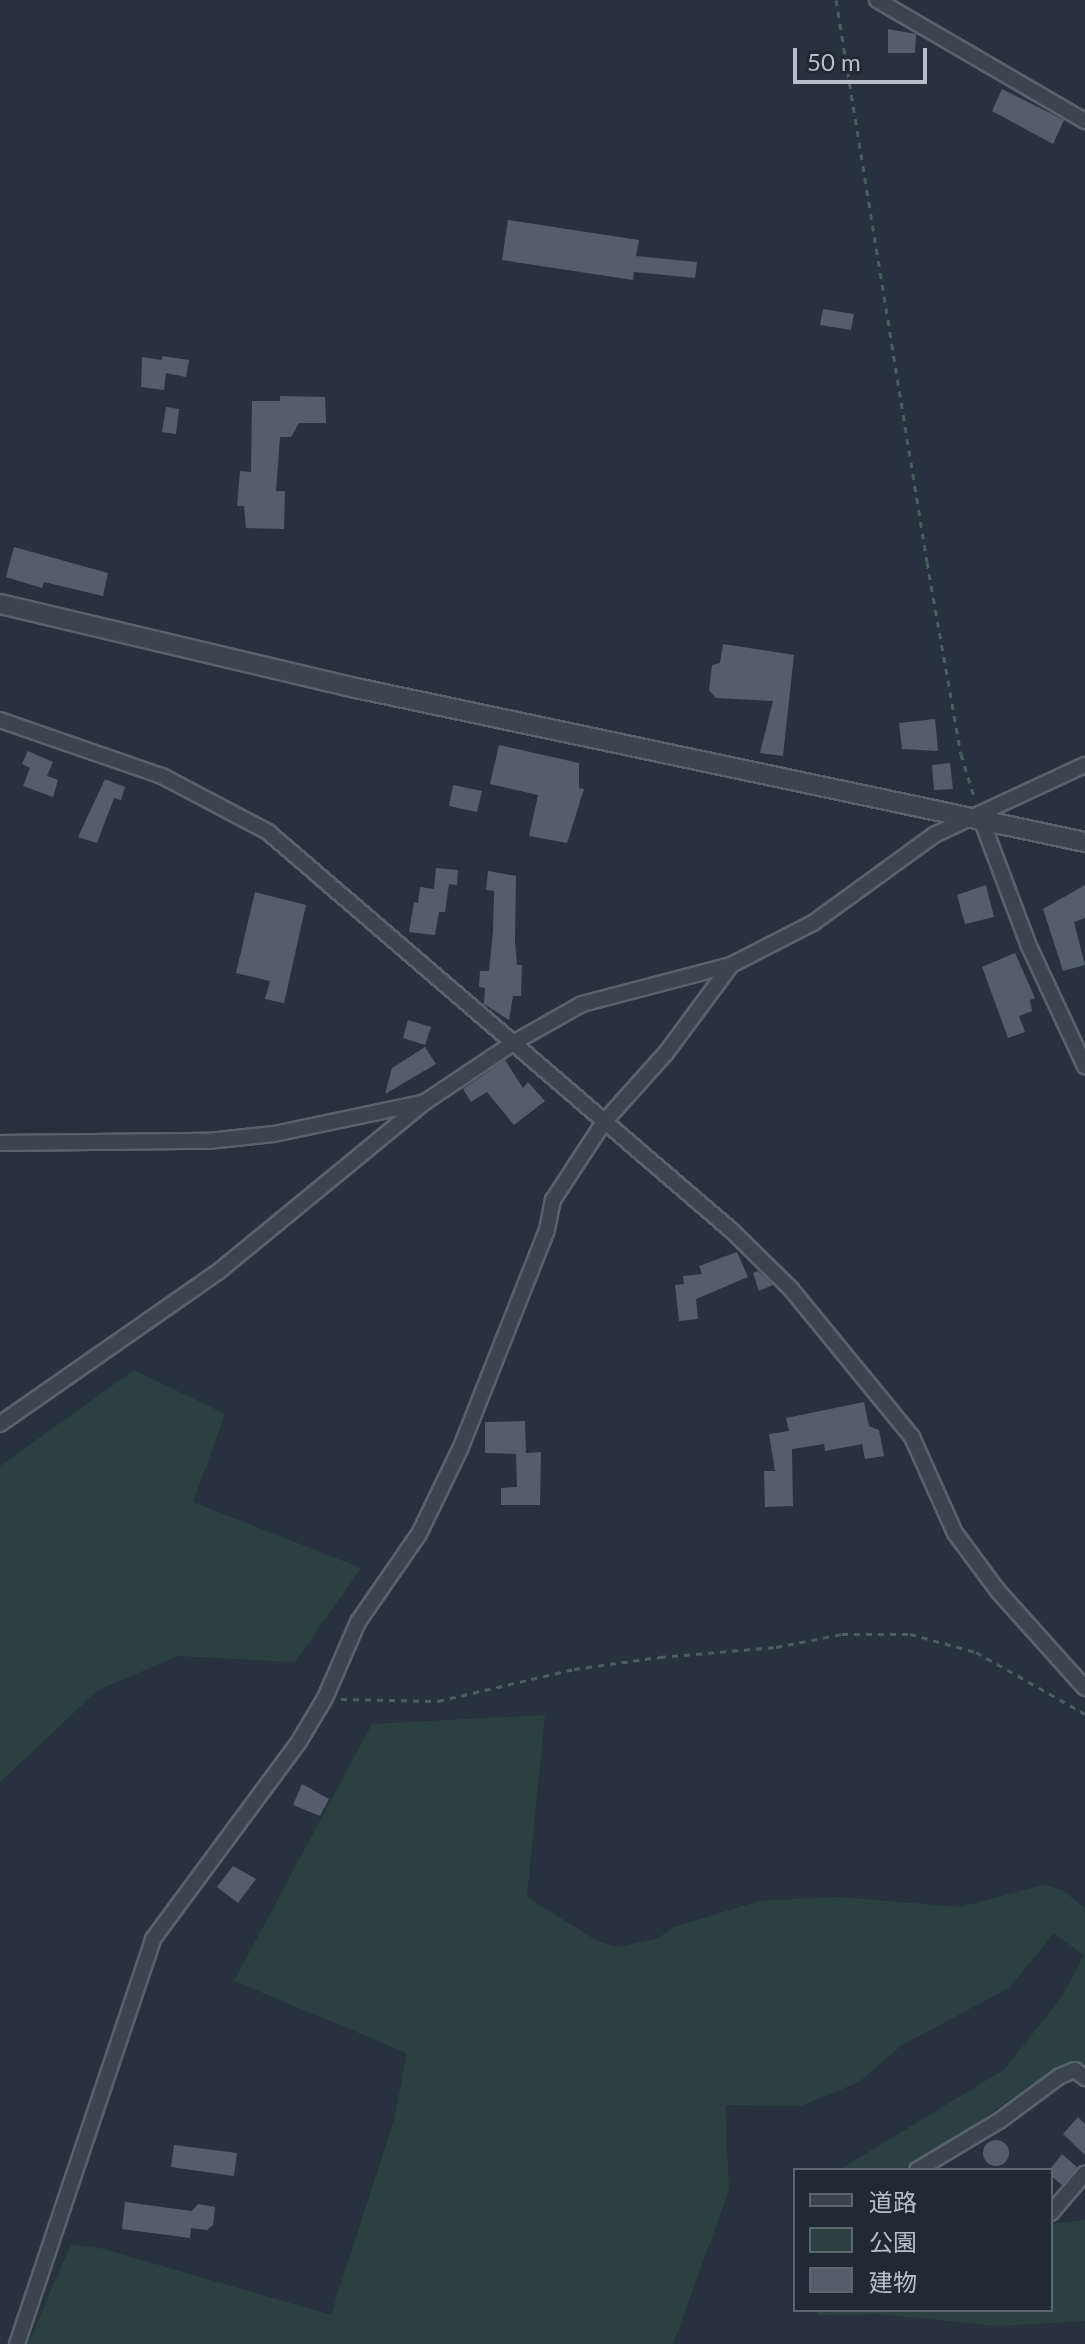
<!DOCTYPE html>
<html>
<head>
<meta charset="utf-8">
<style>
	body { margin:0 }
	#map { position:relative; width:1085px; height:2344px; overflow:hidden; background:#28323f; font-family:Lato,"Noto Sans JP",sans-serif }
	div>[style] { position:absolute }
	.green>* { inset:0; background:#2b4041 }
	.building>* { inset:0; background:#535d6c }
	.round { border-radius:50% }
	.path>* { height:3px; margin-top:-1.5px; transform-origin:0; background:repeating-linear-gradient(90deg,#4a5d5f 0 6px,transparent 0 12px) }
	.roads { filter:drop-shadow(2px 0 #59626c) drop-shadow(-2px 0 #59626c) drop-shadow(0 2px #59626c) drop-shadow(0 -2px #59626c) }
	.minor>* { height:14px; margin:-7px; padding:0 7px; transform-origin:7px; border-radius:7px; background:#3c444f }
	.tertiary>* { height:18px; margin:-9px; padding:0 9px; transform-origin:9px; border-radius:9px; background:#3c444f }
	span { translate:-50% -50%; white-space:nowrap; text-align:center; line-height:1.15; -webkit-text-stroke:8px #202934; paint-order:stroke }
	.legend { position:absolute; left:793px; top:2168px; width:260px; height:144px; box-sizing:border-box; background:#202934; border:2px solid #5d6570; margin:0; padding:10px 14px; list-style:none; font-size:24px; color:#b8bfc9 }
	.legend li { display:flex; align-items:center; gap:16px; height:40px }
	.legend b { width:40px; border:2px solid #5d6570 }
	.scale { position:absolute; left:793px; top:48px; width:134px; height:36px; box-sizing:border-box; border:4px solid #b8bfc9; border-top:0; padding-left:10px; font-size:24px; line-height:28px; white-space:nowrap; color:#b8bfc9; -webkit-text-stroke:6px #202934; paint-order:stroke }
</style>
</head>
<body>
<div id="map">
	<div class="green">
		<div style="clip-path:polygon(134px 1370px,225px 1414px,193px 1502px,361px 1568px,295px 1662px,178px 1656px,98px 1690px,0 1782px,0 1466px)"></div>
		<div style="clip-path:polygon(545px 1715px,527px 1897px,597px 1941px,616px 1947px,657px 1939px,674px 1927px,759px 1901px,838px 1897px,960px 1907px,1043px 1885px,1062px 1890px,1085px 1908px,1085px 2073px,1072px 2070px,1010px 2099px,916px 2170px,839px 2170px,1005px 2069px,1064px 1994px,1084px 1955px,1054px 1933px,1009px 1988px,902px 2045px,859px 2082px,801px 2106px,725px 2105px,729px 2190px,673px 2344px,28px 2344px,71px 2244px,104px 2249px,331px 2315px,394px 2120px,407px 2053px,234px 1981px,372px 1724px)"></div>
		<div style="clip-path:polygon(1085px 2220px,1085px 2321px,998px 2326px,879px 2314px,818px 2315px,816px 2310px,1051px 2310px,1051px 2224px)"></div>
	</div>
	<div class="building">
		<div style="clip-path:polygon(888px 29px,916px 34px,915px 53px,888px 53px)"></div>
		<div style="clip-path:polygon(1002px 89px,1064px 120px,1053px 144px,992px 111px)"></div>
		<div style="clip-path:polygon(508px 220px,639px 240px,636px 256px,697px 262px,695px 278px,634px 272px,633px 280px,502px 260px)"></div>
		<div style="clip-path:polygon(823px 309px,854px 314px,851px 330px,820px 325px)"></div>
		<div style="clip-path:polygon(162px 356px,189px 360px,186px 377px,166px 373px,164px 390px,141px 387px,142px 357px,162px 360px)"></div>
		<div style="clip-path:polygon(280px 396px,325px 397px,326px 423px,299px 423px,291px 437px,280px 437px,276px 491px,285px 491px,284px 529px,246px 528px,244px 506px,237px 506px,240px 471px,251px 472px,252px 401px,280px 401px)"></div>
		<div style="clip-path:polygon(166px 407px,179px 409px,176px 434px,162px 432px)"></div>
		<div style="clip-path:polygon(14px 547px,108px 573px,103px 596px,44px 582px,42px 588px,6px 577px)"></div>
		<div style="clip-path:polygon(723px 644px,794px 655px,783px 756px,760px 753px,773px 701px,716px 698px,709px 690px,712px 665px,720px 663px)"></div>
		<div style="clip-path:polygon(935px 719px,938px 751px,902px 749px,899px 723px)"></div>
		<div style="clip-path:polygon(499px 745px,579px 763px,579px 788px,584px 789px,567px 843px,529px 836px,538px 795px,490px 784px)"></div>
		<div style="clip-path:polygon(28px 751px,53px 762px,47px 776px,58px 780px,53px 797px,23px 786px,30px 768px,22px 764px)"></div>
		<div style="clip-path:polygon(950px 763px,953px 789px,934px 790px,932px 765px)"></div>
		<div style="clip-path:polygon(105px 779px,125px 787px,121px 800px,114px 798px,97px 843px,78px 837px)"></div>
		<div style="clip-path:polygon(453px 785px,482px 791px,477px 812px,449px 806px)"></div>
		<div style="clip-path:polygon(436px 868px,458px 870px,457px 885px,449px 884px,445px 912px,439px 912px,435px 935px,409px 932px,414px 902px,418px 903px,420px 887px,434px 889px)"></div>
		<div style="clip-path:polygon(488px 871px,516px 876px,515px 941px,517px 965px,522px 965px,521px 996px,513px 996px,509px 1020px,484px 1004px,485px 988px,479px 987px,480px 971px,489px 971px,493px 932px,494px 891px,486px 890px)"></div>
		<div style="clip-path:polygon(986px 885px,994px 917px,965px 924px,957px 895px)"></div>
		<div style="clip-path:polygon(1085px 885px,1085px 918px,1074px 922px,1085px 965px,1063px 971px,1043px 909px)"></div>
		<div style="clip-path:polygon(255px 892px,306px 905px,284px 1003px,265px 999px,270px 981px,236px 973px)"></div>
		<div style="clip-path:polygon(1015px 953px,1035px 998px,1030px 1000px,1032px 1011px,1019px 1016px,1025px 1032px,1008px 1038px,982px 967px)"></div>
		<div style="clip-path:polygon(408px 1020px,431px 1027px,425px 1045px,403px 1038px)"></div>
		<div style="clip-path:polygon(425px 1047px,436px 1064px,385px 1094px,392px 1068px)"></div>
		<div style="clip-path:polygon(505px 1060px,523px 1088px,528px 1082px,545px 1101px,514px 1125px,487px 1092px,471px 1102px,463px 1089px)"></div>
		<div style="clip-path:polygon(737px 1252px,748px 1277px,696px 1299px,698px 1319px,679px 1321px,675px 1285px,684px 1284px,683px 1276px,702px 1274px,699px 1266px)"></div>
		<div style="clip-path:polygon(758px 1271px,773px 1285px,759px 1291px,753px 1273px)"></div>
		<div style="clip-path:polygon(864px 1402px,869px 1426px,879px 1430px,884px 1456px,865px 1459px,862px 1444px,825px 1451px,824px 1444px,792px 1449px,793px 1506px,765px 1507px,764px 1471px,775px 1471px,769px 1434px,789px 1431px,786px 1418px)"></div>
		<div style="clip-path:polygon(525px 1421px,526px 1453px,541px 1452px,540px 1505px,501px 1505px,501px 1488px,517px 1487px,516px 1454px,485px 1453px,485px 1422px)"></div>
		<div style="clip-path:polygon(302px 1784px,329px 1799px,320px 1816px,293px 1805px)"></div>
		<div style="clip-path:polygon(233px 1866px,256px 1879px,238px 1903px,217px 1887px)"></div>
		<div style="clip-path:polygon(1078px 2117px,1085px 2124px,1085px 2155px,1063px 2134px)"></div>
		<div class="round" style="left:983px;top:2140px;width:26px;height:26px"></div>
		<div style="clip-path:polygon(174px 2145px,237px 2153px,234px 2176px,171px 2167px)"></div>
		<div style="clip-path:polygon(1062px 2154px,1077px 2167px,1062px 2185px,1051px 2176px,1051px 2168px)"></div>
		<div style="clip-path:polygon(125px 2202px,192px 2211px,198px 2204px,215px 2207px,213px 2225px,207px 2230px,191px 2228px,190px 2238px,122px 2229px)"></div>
	</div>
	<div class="path">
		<div style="left:836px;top:0;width:569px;rotate:80.8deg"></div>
		<div style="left:927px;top:562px;width:195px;rotate:80deg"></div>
		<div style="left:961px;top:754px;width:48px;rotate:73.1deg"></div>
		<div style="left:341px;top:1699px;width:97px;rotate:1.2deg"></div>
		<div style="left:438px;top:1701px;width:140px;rotate:-13.2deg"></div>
		<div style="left:574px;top:1669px;width:87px;rotate:-7.9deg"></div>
		<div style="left:660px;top:1657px;width:116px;rotate:-4.9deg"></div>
		<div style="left:776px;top:1647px;width:67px;rotate:-11.1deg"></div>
		<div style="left:842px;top:1634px;width:68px"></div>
		<div style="left:910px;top:1634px;width:68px;rotate:15.3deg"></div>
		<div style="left:976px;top:1652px;width:125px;rotate:29.6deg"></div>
	</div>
	<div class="roads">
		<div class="minor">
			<div style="left:877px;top:0;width:241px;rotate:30.2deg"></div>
			<div style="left:0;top:720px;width:171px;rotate:19.1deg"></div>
			<div style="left:162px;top:776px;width:120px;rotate:27.8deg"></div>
			<div style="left:268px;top:832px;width:612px;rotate:40.69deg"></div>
			<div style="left:732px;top:1231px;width:83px;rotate:44.5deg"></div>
			<div style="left:791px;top:1289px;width:191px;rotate:50.7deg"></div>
			<div style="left:912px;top:1437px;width:105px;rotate:65.9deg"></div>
			<div style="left:955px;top:1533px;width:72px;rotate:53.4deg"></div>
			<div style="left:998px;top:1591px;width:130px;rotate:48.1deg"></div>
			<div style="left:980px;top:816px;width:137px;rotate:69.4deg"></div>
			<div style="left:1028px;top:944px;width:135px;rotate:65deg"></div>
			<div style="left:0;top:1143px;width:208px;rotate:-0.6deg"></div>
			<div style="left:208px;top:1141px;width:66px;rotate:-6.1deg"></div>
			<div style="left:274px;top:1134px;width:150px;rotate:-11.9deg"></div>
			<div style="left:0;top:1424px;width:266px;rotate:-34.9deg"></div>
			<div style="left:218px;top:1272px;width:268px;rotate:-39.4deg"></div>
			<div style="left:425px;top:1102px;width:106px;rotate:-33.8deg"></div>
			<div style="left:513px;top:1043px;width:79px;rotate:-29.5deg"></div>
			<div style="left:582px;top:1004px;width:154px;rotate:-14.7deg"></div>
			<div style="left:731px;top:965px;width:92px;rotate:-27.1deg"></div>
			<div style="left:813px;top:923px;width:150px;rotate:-36deg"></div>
			<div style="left:934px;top:835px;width:166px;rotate:-24.9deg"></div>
			<div style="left:917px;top:2170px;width:96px;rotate:-30.9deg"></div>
			<div style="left:999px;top:2121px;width:76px;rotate:-36.4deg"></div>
			<div style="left:1060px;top:2076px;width:16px;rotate:-22deg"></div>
			<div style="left:1075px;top:2070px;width:13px;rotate:39deg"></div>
			<div style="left:1051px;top:2213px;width:52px;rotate:-49.6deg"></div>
			<div style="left:17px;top:2344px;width:427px;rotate:-71.4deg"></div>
			<div style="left:153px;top:1939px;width:247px;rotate:-53.5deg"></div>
			<div style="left:300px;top:1740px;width:49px;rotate:-59.2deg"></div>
			<div style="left:325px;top:1698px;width:83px;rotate:-66.5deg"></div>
			<div style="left:358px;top:1622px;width:107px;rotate:-55.3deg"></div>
			<div style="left:419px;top:1534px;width:97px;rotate:-64.2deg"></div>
			<div style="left:461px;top:1447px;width:233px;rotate:-68.4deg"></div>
			<div style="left:547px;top:1230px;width:31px;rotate:-79deg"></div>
			<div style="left:553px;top:1200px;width:93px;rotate:-56.8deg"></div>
			<div style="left:604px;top:1122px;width:93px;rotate:-48.1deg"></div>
			<div style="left:666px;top:1053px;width:109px;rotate:-53.5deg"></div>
		</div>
		<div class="tertiary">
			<div style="left:0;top:604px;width:366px;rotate:13.3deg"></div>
			<div style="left:356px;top:688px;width:745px;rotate:11.93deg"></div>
		</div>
	</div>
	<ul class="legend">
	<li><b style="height:10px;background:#3c444f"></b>道路</li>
	<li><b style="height:22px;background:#2b4041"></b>公園</li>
	<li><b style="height:22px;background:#535d6c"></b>建物</li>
	</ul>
	<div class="scale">50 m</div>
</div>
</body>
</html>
